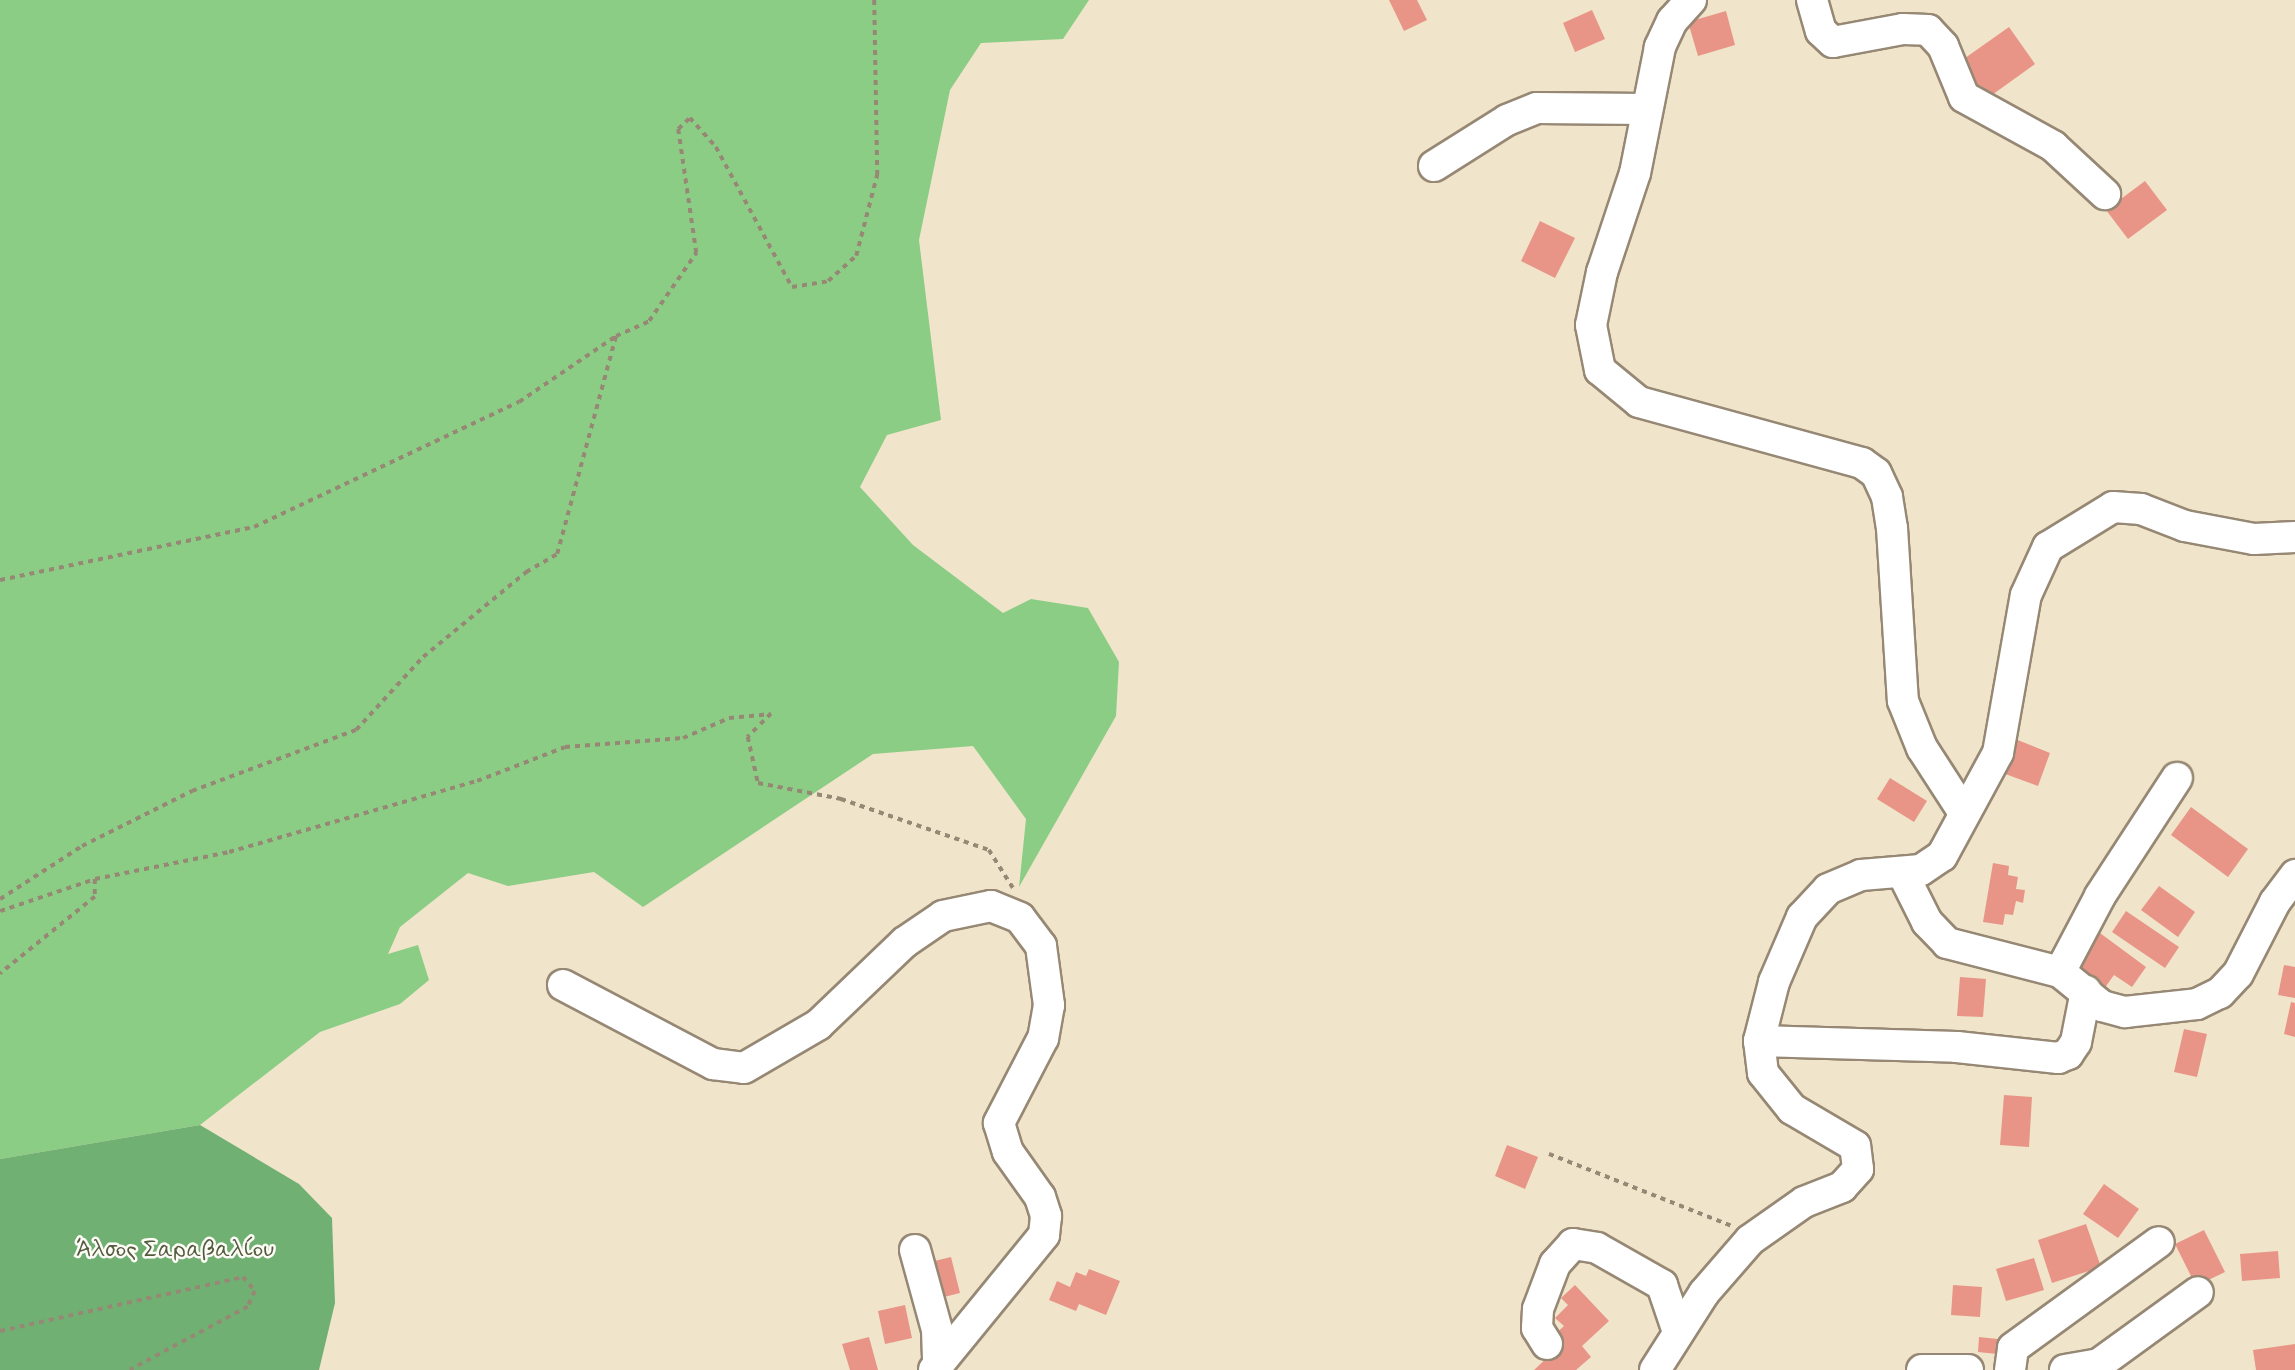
<!DOCTYPE html>
<html>
<head>
<meta charset="utf-8">
<style>
	body { margin:0 }
	#map { position:relative; width:2295px; height:1370px; overflow:hidden; background:#f0e5ca; font-family:Mynerve,sans-serif }
	div>[style] { position:absolute }
	.green>* { inset:0; background:#8bcd85 }
	.forest>* { inset:0; background:#70b072 }
	.building>* { inset:0; background:#e89587 }
	.path>* { height:3.5px; margin-top:-1.75px; transform-origin:0; background:repeating-linear-gradient(90deg,#968874 0 5px,transparent 0 10px) }
	.roads { filter:drop-shadow(2px 0 #968874) drop-shadow(-2px 0 #968874) drop-shadow(0 2px #968874) drop-shadow(0 -2px #968874) }
	.minor>* { height:30px; margin:-15px; padding:0 15px; transform-origin:15px; border-radius:15px; background:#fff }
	span { translate:-50% -50%; white-space:nowrap; text-align:center; line-height:1.15; -webkit-text-stroke:5px #fdfcf7; paint-order:stroke }
	.park-label { font-size:24px; color:#535b3d }
</style>
</head>
<body>
<div id="map">
	<div class="green">
		<div style="clip-path:polygon(0 0,1089px 0,1063px 39px,981px 43px,950px 90px,919px 240px,941px 420px,887px 435px,860px 487px,913px 545px,1003px 613px,1031px 599px,1088px 608px,1119px 662px,1116px 716px,1019px 887px,1026px 819px,973px 746px,873px 754px,643px 907px,594px 872px,508px 886px,468px 873px,400px 927px,388px 954px,418px 945px,429px 980px,400px 1004px,320px 1032px,200px 1125px,0 1159px)"></div>
	</div>
	<div class="forest">
		<div style="clip-path:polygon(200px 1125px,299px 1184px,332px 1218px,335px 1303px,319px 1370px,0 1370px,0 1159px)"></div>
	</div>
	<div class="building">
		<div style="clip-path:polygon(1389px 0,1417px 0,1427px 20px,1404px 31px)"></div>
		<div style="clip-path:polygon(1592px 10px,1605px 39px,1575px 52px,1563px 23px)"></div>
		<div style="clip-path:polygon(1726px 11px,1735px 45px,1698px 56px,1688px 22px)"></div>
		<div style="clip-path:polygon(2009px 27px,2035px 64px,1985px 100px,1958px 63px)"></div>
		<div style="clip-path:polygon(2145px 181px,2167px 210px,2128px 239px,2106px 210px)"></div>
		<div style="clip-path:polygon(1540px 221px,1575px 238px,1555px 278px,1521px 261px)"></div>
		<div style="clip-path:polygon(2010px 737px,2050px 753px,2038px 786px,1997px 771px)"></div>
		<div style="clip-path:polygon(1890px 778px,1927px 801px,1914px 822px,1877px 799px)"></div>
		<div style="clip-path:polygon(2191px 807px,2248px 849px,2228px 877px,2171px 835px)"></div>
		<div style="clip-path:polygon(1993px 863px,2009px 866px,2008px 875px,2018px 877px,2016px 889px,2025px 890px,2023px 903px,2016px 901px,2013px 915px,2005px 914px,2003px 925px,1983px 922px)"></div>
		<div style="clip-path:polygon(2159px 886px,2195px 912px,2178px 937px,2141px 910px)"></div>
		<div style="clip-path:polygon(2126px 911px,2179px 947px,2165px 968px,2112px 932px)"></div>
		<div style="clip-path:polygon(2100px 933px,2146px 967px,2132px 987px,2114px 975px,2104px 989px,2075px 967px)"></div>
		<div style="clip-path:polygon(2284px 965px,2295px 967px,2295px 998px,2278px 995px)"></div>
		<div style="clip-path:polygon(1960px 977px,1986px 979px,1983px 1017px,1957px 1016px)"></div>
		<div style="clip-path:polygon(2291px 1002px,2295px 1003px,2295px 1037px,2284px 1034px)"></div>
		<div style="clip-path:polygon(2184px 1029px,2207px 1034px,2197px 1077px,2174px 1072px)"></div>
		<div style="clip-path:polygon(2004px 1095px,2032px 1097px,2029px 1147px,2000px 1145px)"></div>
		<div style="clip-path:polygon(1507px 1145px,1538px 1157px,1525px 1189px,1495px 1176px)"></div>
		<div style="clip-path:polygon(2104px 1184px,2139px 1209px,2118px 1238px,2083px 1214px)"></div>
		<div style="clip-path:polygon(2086px 1224px,2101px 1267px,2052px 1283px,2038px 1240px)"></div>
		<div style="clip-path:polygon(2204px 1230px,2225px 1272px,2196px 1286px,2175px 1244px)"></div>
		<div style="clip-path:polygon(2278px 1251px,2280px 1278px,2242px 1281px,2240px 1254px)"></div>
		<div style="clip-path:polygon(951px 1257px,960px 1293px,936px 1299px,926px 1263px)"></div>
		<div style="clip-path:polygon(2034px 1258px,2044px 1290px,2006px 1301px,1996px 1269px)"></div>
		<div style="clip-path:polygon(1089px 1269px,1120px 1281px,1106px 1315px,1079px 1304px,1076px 1311px,1049px 1300px,1057px 1281px,1070px 1287px,1076px 1272px,1086px 1276px)"></div>
		<div style="clip-path:polygon(1575px 1285px,1609px 1321px,1582px 1346px,1591px 1357px,1576px 1370px,1534px 1370px,1549px 1356px,1552px 1337px,1564px 1326px,1555px 1318px,1568px 1305px,1561px 1298px)"></div>
		<div style="clip-path:polygon(1953px 1285px,1982px 1287px,1980px 1317px,1951px 1315px)"></div>
		<div style="clip-path:polygon(905px 1305px,912px 1338px,885px 1344px,878px 1311px)"></div>
		<div style="clip-path:polygon(869px 1337px,878px 1370px,850px 1370px,842px 1344px)"></div>
		<div style="clip-path:polygon(1979px 1337px,1998px 1339px,1997px 1354px,1978px 1352px)"></div>
		<div style="clip-path:polygon(2295px 1344px,2295px 1370px,2256px 1370px,2253px 1350px)"></div>
	</div>
	<div class="path">
		<div style="left:0;top:580px;width:259px;rotate:-11.8deg"></div>
		<div style="left:254px;top:527px;width:293px;rotate:-25.3deg"></div>
		<div style="left:519px;top:402px;width:117px;rotate:-34.2deg"></div>
		<div style="left:616px;top:336px;width:36px;rotate:-24deg"></div>
		<div style="left:649px;top:321px;width:83px;rotate:-55.3deg"></div>
		<div style="left:696px;top:253px;width:125px;rotate:-98.3deg"></div>
		<div style="left:678px;top:129px;width:16px;rotate:-43deg"></div>
		<div style="left:690px;top:118px;width:39px;rotate:48deg"></div>
		<div style="left:716px;top:147px;width:159px;rotate:61.5deg"></div>
		<div style="left:792px;top:287px;width:36px;rotate:-9deg"></div>
		<div style="left:828px;top:281px;width:38px;rotate:-42deg"></div>
		<div style="left:856px;top:256px;width:84px;rotate:-75.5deg"></div>
		<div style="left:877px;top:175px;width:175px;rotate:-91deg"></div>
		<div style="left:95px;top:879px;width:137px;rotate:-11.4deg"></div>
		<div style="left:229px;top:852px;width:258px;rotate:-16deg"></div>
		<div style="left:477px;top:781px;width:94px;rotate:-21.1deg"></div>
		<div style="left:565px;top:747px;width:118px;rotate:-4.4deg"></div>
		<div style="left:683px;top:738px;width:50px;rotate:-23.5deg"></div>
		<div style="left:729px;top:718px;width:42px;rotate:-5.4deg"></div>
		<div style="left:771px;top:714px;width:33px;rotate:135deg"></div>
		<div style="left:748px;top:737px;width:47px;rotate:77.7deg"></div>
		<div style="left:758px;top:783px;width:85px;rotate:10.9deg"></div>
		<div style="left:841px;top:799px;width:157px;rotate:19deg"></div>
		<div style="left:989px;top:850px;width:45px;rotate:57.7deg"></div>
		<div style="left:0;top:899px;width:98px;rotate:-32.9deg"></div>
		<div style="left:82px;top:846px;width:123px;rotate:-26.6deg"></div>
		<div style="left:192px;top:791px;width:175px;rotate:-20.4deg"></div>
		<div style="left:356px;top:730px;width:99px;rotate:-47.5deg"></div>
		<div style="left:423px;top:657px;width:134px;rotate:-39.5deg"></div>
		<div style="left:526px;top:572px;width:36px;rotate:-30deg"></div>
		<div style="left:557px;top:554px;width:226px;rotate:-74.9deg"></div>
		<div style="left:0;top:911px;width:100px;rotate:-18.6deg"></div>
		<div style="left:95px;top:879px;width:18px;rotate:90deg"></div>
		<div style="left:95px;top:897px;width:122px;rotate:141deg"></div>
		<div style="left:1549px;top:1154px;width:197px;rotate:21.5deg"></div>
		<div style="left:0;top:1331px;width:249px;rotate:-12.5deg"></div>
		<div style="left:243px;top:1277px;width:18px;rotate:49deg"></div>
		<div style="left:255px;top:1291px;width:17px;rotate:114deg"></div>
		<div style="left:248px;top:1307px;width:134px;rotate:151.9deg"></div>
	</div>
	<div class="roads">
		<div class="minor">
			<div style="left:1691px;top:0;width:28px;rotate:132deg"></div>
			<div style="left:1672px;top:21px;width:29px;rotate:115deg"></div>
			<div style="left:1660px;top:47px;width:128px;rotate:101.2deg"></div>
			<div style="left:1635px;top:173px;width:104px;rotate:108.4deg"></div>
			<div style="left:1602px;top:272px;width:54px;rotate:101.7deg"></div>
			<div style="left:1591px;top:325px;width:46px;rotate:78.7deg"></div>
			<div style="left:1600px;top:370px;width:50px;rotate:39.4deg"></div>
			<div style="left:1639px;top:402px;width:231px;rotate:15.3deg"></div>
			<div style="left:1862px;top:463px;width:17px;rotate:36deg"></div>
			<div style="left:1876px;top:473px;width:26px;rotate:65deg"></div>
			<div style="left:1887px;top:497px;width:31px;rotate:81deg"></div>
			<div style="left:1892px;top:528px;width:173px;rotate:86.4deg"></div>
			<div style="left:1903px;top:701px;width:51px;rotate:68deg"></div>
			<div style="left:1922px;top:748px;width:77px;rotate:57.1deg"></div>
			<div style="left:1812px;top:0;width:32px;rotate:74deg"></div>
			<div style="left:1821px;top:31px;width:16px;rotate:43deg"></div>
			<div style="left:1833px;top:42px;width:71px;rotate:-10.5deg"></div>
			<div style="left:1903px;top:29px;width:25px;rotate:2deg"></div>
			<div style="left:1928px;top:30px;width:22px;rotate:47deg"></div>
			<div style="left:1943px;top:46px;width:55px;rotate:67.6deg"></div>
			<div style="left:1964px;top:97px;width:102px;rotate:28.8deg"></div>
			<div style="left:2053px;top:146px;width:71px;rotate:42.7deg"></div>
			<div style="left:1434px;top:166px;width:86px;rotate:-32.2deg"></div>
			<div style="left:1507px;top:120px;width:32px;rotate:-22deg"></div>
			<div style="left:1537px;top:108px;width:109px;rotate:0.5deg"></div>
			<div style="left:1902px;top:872px;width:56px;rotate:63.4deg"></div>
			<div style="left:1927px;top:922px;width:29px;rotate:46deg"></div>
			<div style="left:1947px;top:943px;width:117px;rotate:14.4deg"></div>
			<div style="left:2060px;top:972px;width:54px;rotate:39deg"></div>
			<div style="left:2102px;top:1006px;width:24px;rotate:15deg"></div>
			<div style="left:2125px;top:1012px;width:72px;rotate:-6.3deg"></div>
			<div style="left:2197px;top:1004px;width:25px;rotate:-26deg"></div>
			<div style="left:2220px;top:993px;width:26px;rotate:-47deg"></div>
			<div style="left:2238px;top:974px;width:81px;rotate:-62.8deg"></div>
			<div style="left:2275px;top:902px;width:34px;rotate:-53deg"></div>
			<div style="left:2060px;top:972px;width:86px;rotate:-62.2deg"></div>
			<div style="left:2100px;top:896px;width:141px;rotate:-56.9deg"></div>
			<div style="left:563px;top:985px;width:170px;rotate:27.8deg"></div>
			<div style="left:713px;top:1064px;width:31px;rotate:7deg"></div>
			<div style="left:744px;top:1068px;width:86px;rotate:-30.2deg"></div>
			<div style="left:818px;top:1025px;width:120px;rotate:-43.7deg"></div>
			<div style="left:905px;top:942px;width:46px;rotate:-34.4deg"></div>
			<div style="left:943px;top:916px;width:49px;rotate:-11.8deg"></div>
			<div style="left:991px;top:906px;width:31px;rotate:22deg"></div>
			<div style="left:1020px;top:918px;width:35px;rotate:53deg"></div>
			<div style="left:1041px;top:946px;width:60px;rotate:82.3deg"></div>
			<div style="left:1049px;top:1005px;width:34px;rotate:100deg"></div>
			<div style="left:1043px;top:1038px;width:96px;rotate:117.4deg"></div>
			<div style="left:999px;top:1123px;width:30px;rotate:73deg"></div>
			<div style="left:1008px;top:1152px;width:55px;rotate:54.6deg"></div>
			<div style="left:1040px;top:1197px;width:20px;rotate:72deg"></div>
			<div style="left:1046px;top:1216px;width:19px;rotate:96deg"></div>
			<div style="left:1044px;top:1235px;width:174px;rotate:129.2deg"></div>
			<div style="left:1759px;top:1041px;width:198px;rotate:1.7deg"></div>
			<div style="left:1957px;top:1047px;width:102px;rotate:6.2deg"></div>
			<div style="left:2058px;top:1058px;width:11px;rotate:-22deg"></div>
			<div style="left:2068px;top:1054px;width:14px;rotate:-56deg"></div>
			<div style="left:2076px;top:1042px;width:52px;rotate:-78.9deg"></div>
			<div style="left:915px;top:1250px;width:83px;rotate:74.6deg"></div>
			<div style="left:937px;top:1330px;width:37px;rotate:88deg"></div>
			<div style="left:1547px;top:1344px;width:19px;rotate:-122deg"></div>
			<div style="left:1537px;top:1328px;width:19px;rotate:-87deg"></div>
			<div style="left:1538px;top:1309px;width:48px;rotate:-69.3deg"></div>
			<div style="left:1555px;top:1264px;width:27px;rotate:-48deg"></div>
			<div style="left:1573px;top:1244px;width:24px;rotate:9deg"></div>
			<div style="left:1597px;top:1248px;width:75px;rotate:29.6deg"></div>
			<div style="left:1662px;top:1285px;width:50px;rotate:71.2deg"></div>
			<div style="left:1655px;top:1370px;width:91px;rotate:-57.5deg"></div>
			<div style="left:1704px;top:1293px;width:70px;rotate:-49deg"></div>
			<div style="left:1750px;top:1240px;width:66px;rotate:-35.1deg"></div>
			<div style="left:1804px;top:1202px;width:41px;rotate:-21.5deg"></div>
			<div style="left:1842px;top:1187px;width:24px;rotate:-48deg"></div>
			<div style="left:1858px;top:1169px;width:23px;rotate:-97deg"></div>
			<div style="left:1855px;top:1146px;width:73px;rotate:-149.6deg"></div>
			<div style="left:1792px;top:1109px;width:46px;rotate:-128.9deg"></div>
			<div style="left:1763px;top:1073px;width:32px;rotate:-97deg"></div>
			<div style="left:1759px;top:1041px;width:61px;rotate:-75.7deg"></div>
			<div style="left:1774px;top:982px;width:71px;rotate:-66.7deg"></div>
			<div style="left:1802px;top:917px;width:38px;rotate:-47deg"></div>
			<div style="left:1828px;top:889px;width:36px;rotate:-23deg"></div>
			<div style="left:1861px;top:875px;width:60px;rotate:-4.8deg"></div>
			<div style="left:1921px;top:870px;width:25px;rotate:-34deg"></div>
			<div style="left:1942px;top:856px;width:117px;rotate:-61.5deg"></div>
			<div style="left:1998px;top:753px;width:160px;rotate:-80deg"></div>
			<div style="left:2026px;top:595px;width:53px;rotate:-65.4deg"></div>
			<div style="left:2048px;top:547px;width:76px;rotate:-31.6deg"></div>
			<div style="left:2113px;top:507px;width:28px;rotate:4deg"></div>
			<div style="left:2141px;top:509px;width:47px;rotate:21.1deg"></div>
			<div style="left:2185px;top:526px;width:70px;rotate:10.7deg"></div>
			<div style="left:2254px;top:539px;width:41px;rotate:-2.8deg"></div>
			<div style="left:1922px;top:1370px;width:46px"></div>
			<div style="left:2010px;top:1370px;width:22px;rotate:-82deg"></div>
			<div style="left:2013px;top:1348px;width:180px;rotate:-36deg"></div>
			<div style="left:2065px;top:1370px;width:35px;rotate:-10deg"></div>
			<div style="left:2099px;top:1364px;width:122px;rotate:-36deg"></div>
		</div>
	</div>
	<div class="park-label">
		<span style="left:175px;top:1250px">Άλσος Σαραβαλίου</span>
	</div>
</div>
</body>
</html>
